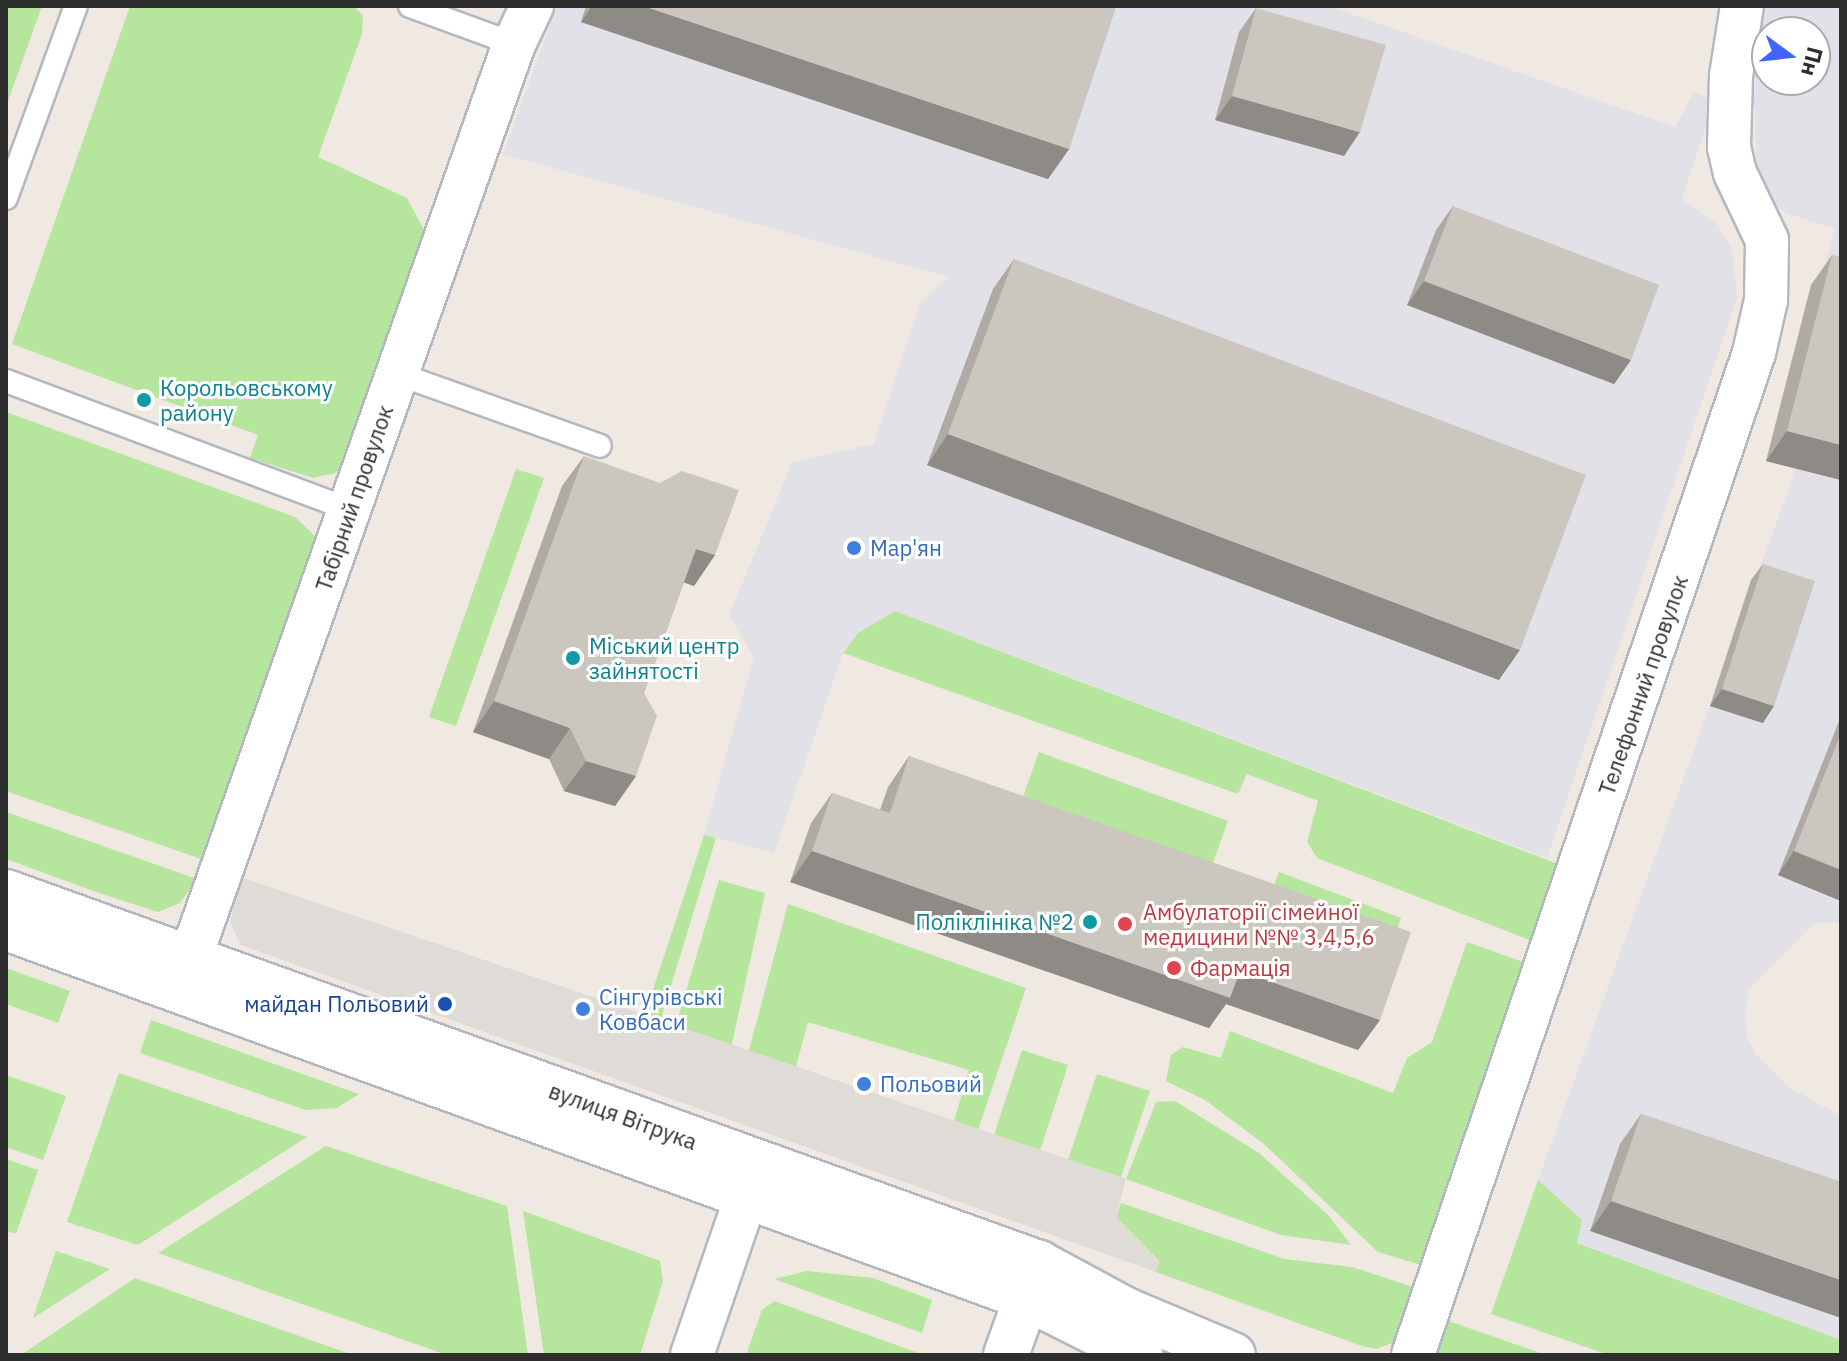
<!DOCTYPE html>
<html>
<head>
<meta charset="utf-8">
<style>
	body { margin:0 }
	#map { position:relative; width:1847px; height:1361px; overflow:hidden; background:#efe9e1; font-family:"IBM Plex Sans",sans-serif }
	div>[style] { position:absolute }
	.industrial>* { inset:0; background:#e3e1e8 }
	.green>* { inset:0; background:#b6e59e }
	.plaza>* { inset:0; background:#dfdcd8 }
	.roads { filter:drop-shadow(2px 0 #b4b7c1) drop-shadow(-2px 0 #b4b7c1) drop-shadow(0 2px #b4b7c1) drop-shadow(0 -2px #b4b7c1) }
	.service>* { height:22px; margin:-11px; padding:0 11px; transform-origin:11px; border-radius:11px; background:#fff }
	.minor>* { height:42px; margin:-21px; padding:0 21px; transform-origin:21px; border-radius:21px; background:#fff }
	.tertiary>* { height:44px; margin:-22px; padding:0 22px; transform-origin:22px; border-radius:22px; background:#fff }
	.secondary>* { height:44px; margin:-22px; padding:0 22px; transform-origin:22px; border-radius:22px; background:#fff }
	.wall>* { inset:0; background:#afaba4 }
	.shaded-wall>* { inset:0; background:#8e8b86 }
	.building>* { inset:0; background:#cbc7bf }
	.dots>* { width:22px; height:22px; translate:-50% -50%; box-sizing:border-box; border:4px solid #fff; border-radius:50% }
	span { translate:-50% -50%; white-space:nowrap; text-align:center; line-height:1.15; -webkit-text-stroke:6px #fff; paint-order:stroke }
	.culture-label { font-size:22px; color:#0d838f }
	.left { translate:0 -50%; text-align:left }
	.right { translate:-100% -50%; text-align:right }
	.street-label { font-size:22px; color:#2e2e2e }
	.shop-label { font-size:22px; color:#366cbe }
	.health-label { font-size:22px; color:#be3a42 }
	.transit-label { font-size:22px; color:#164399 }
	.frame { position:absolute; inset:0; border:8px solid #2e2e2e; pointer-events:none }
	.north { position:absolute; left:1751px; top:16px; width:80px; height:80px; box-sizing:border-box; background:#fff; border:2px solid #ababab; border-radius:50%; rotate:105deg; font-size:22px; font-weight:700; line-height:32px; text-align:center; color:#2e2e2e }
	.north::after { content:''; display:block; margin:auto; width:28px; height:36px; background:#4264fb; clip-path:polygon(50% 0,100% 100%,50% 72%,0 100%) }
</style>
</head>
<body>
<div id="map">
	<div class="industrial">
		<div style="clip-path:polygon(557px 6px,1329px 6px,1675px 127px,1694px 92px,1714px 101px,1682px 199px,1716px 222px,1732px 247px,1737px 298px,1547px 858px,895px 611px,858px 633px,843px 653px,774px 853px,704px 835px,754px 657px,729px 616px,792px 462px,874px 444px,920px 305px,948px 277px,503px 154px)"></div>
		<div style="clip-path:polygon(evenodd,1763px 6px,1841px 6px,1841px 923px,1814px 923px,1749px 990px,1745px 1014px,1747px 1037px,1757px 1056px,1790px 1088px,1841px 1116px,1841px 1340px,1576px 1242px,1538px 1180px,1793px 477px,1819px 387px,1792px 380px,1835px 229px,1785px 213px,1759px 191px,1751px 57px,1763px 6px,1767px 32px,1815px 32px,1815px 80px,1767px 80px,1767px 32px)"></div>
	</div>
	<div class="green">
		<div style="clip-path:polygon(6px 6px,42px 6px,6px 107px)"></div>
		<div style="clip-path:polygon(130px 6px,354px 6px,363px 16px,362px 34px,318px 157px,407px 198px,424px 230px,344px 467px,335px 473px,313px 478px,250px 458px,258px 435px,12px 344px)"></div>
		<div style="clip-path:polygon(6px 412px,295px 517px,315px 536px,204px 860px,6px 791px)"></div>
		<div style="clip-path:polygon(516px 469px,544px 478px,456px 726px,429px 717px)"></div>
		<div style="clip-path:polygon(895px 611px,1566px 867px,1540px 944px,1317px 858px,1307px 842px,1318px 801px,1247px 774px,1238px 794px,843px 653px,858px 633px)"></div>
		<div style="clip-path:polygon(1039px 752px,1228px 821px,1206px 882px,1017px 813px)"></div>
		<div style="clip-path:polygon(6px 812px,197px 879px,180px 903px,158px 912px,99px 893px,6px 859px)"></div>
		<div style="clip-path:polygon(704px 835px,716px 838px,660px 1022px,644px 1017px)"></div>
		<div style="clip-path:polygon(1279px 872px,1401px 918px,1390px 948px,1267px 903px)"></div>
		<div style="clip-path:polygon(719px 880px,765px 893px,731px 1048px,675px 1028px)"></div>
		<div style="clip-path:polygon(788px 904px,1026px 988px,978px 1130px,954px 1121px,969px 1070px,808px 1022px,795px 1070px,748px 1054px)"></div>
		<div style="clip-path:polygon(1467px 942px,1532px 965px,1431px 1268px,1378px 1252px,1264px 1144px,1205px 1100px,1166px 1081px,1171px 1055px,1183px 1047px,1221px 1058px,1230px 1031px,1393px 1093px,1407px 1058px,1432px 1042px)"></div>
		<div style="clip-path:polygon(6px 968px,70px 991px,58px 1023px,6px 1004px)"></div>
		<div style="clip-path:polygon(151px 1020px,359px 1094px,337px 1108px,306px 1110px,140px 1053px)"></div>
		<div style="clip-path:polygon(1022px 1050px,1068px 1065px,1040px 1151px,994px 1135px)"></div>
		<div style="clip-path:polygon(119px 1073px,307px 1137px,138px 1245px,67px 1222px)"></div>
		<div style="clip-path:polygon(1097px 1074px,1150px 1091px,1121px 1177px,1068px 1160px)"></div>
		<div style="clip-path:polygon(6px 1075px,66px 1096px,43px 1160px,6px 1147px)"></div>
		<div style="clip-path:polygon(1175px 1101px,1259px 1153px,1328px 1215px,1351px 1245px,1281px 1235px,1126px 1179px,1156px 1102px)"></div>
		<div style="clip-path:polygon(326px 1146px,507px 1206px,528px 1355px,447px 1355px,158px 1253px)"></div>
		<div style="clip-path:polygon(6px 1159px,38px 1170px,16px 1234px,6px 1231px)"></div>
		<div style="clip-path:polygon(1538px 1180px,1582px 1220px,1577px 1243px,1841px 1340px,1841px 1355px,1609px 1355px,1491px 1314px)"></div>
		<div style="clip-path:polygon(1121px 1203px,1285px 1259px,1352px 1267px,1422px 1290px,1403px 1339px,1376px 1349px,1362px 1346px,1156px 1272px,1159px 1261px,1116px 1217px)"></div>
		<div style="clip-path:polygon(523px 1211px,660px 1261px,663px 1281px,640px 1355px,544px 1355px)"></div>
		<div style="clip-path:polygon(56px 1251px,110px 1269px,33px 1318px)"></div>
		<div style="clip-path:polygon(807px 1271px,873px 1278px,932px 1300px,922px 1333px,774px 1279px)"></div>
		<div style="clip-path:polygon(135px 1278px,353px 1355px,21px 1355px)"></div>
		<div style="clip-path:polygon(774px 1301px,924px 1355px,746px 1355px,762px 1310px)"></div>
		<div style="clip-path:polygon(1443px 1319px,1546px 1355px,1429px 1355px)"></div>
	</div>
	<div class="plaza">
		<div style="clip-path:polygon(241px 877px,1126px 1179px,1116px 1217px,1159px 1262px,1156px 1272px,241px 945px,230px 923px)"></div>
	</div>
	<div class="roads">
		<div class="service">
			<div style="left:410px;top:6px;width:111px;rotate:20.1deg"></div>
			<div style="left:6px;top:198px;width:204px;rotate:-70deg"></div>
			<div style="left:398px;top:374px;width:214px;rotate:19.6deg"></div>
			<div style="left:6px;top:381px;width:368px;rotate:20.5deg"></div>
		</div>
		<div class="minor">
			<div style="left:179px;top:990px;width:1004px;rotate:-70.5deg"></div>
			<div style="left:514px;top:44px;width:42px;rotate:-64.7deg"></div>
			<div style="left:692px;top:1355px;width:170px;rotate:-71.1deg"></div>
			<div style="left:1413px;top:1355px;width:1058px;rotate:-71.21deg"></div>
			<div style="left:1754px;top:353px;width:54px;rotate:-77.2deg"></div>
			<div style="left:1766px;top:300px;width:60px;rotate:-89deg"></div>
			<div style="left:1767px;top:240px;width:74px;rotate:-115.5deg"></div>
			<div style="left:1735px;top:173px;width:27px;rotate:-103deg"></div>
			<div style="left:1729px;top:147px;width:71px;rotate:-88.4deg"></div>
			<div style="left:1731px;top:76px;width:71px;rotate:-81.1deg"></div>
		</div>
		<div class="tertiary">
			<div style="left:1006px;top:1355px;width:98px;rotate:-70.3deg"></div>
		</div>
		<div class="secondary">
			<div style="left:6px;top:892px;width:1098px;rotate:19.76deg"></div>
			<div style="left:1039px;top:1263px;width:99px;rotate:28.4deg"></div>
			<div style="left:1126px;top:1310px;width:116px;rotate:22.8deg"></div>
			<div style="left:6px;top:928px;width:1086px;rotate:19.92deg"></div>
			<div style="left:1027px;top:1298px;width:127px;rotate:26.8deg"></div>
		</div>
	</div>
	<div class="wall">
		<div style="clip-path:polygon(586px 6px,1116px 6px,1069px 149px,1048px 179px,581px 22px)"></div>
		<div style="clip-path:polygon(1256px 8px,1344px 156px,1215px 120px,1239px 32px)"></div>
		<div style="clip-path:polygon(1453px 206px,1631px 360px,1614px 384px,1407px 305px,1436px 230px)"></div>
		<div style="clip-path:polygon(1832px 255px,1841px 480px,1766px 461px,1811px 285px)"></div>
		<div style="clip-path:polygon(1014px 259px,1499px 680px,927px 465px,993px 289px)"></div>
		<div style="clip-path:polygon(584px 456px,715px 555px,694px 586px,684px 582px,644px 693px,636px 776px,615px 806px,564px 791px,549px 759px,473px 732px,562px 486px)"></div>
		<div style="clip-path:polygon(1763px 564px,1763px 723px,1710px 706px,1751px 580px)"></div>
		<div style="clip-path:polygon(1841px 716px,1841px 901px,1778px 875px)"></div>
		<div style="clip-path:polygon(909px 756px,1380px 1020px,1358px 1050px,1226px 1004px,1209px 1028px,790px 882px,811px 823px,832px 793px,880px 810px,888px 787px)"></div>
		<div style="clip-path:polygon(1641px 1114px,1841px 1182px,1590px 1231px,1620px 1144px)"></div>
	</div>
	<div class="shaded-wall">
		<div style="clip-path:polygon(592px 6px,643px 6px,1069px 149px,1048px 179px,581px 22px)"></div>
		<div style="clip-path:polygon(1232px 96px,1360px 132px,1344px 156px,1215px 120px)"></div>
		<div style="clip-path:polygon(1424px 281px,1631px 360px,1614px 384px,1407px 305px)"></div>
		<div style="clip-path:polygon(1787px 431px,1841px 445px,1841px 480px,1766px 461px)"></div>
		<div style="clip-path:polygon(948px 434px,1520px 650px,1499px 680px,927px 465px)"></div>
		<div style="clip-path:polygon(696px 549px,715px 555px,694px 586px,674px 579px)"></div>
		<div style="clip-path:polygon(1722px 689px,1774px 706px,1763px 723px,1710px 706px)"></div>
		<div style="clip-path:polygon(494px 701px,570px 728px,549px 759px,473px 732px)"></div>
		<div style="clip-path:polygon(586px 761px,636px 776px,615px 806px,564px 791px)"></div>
		<div style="clip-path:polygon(812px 851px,1240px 971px,1380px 1020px,1358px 1050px,1226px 1004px,1209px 1028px,790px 882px)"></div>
		<div style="clip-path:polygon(1794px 851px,1841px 870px,1841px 901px,1778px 875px)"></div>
		<div style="clip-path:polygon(1611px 1201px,1841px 1280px,1841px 1318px,1590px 1231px)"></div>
	</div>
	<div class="building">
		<div style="clip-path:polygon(643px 6px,1116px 6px,1069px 149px)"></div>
		<div style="clip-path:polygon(1256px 8px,1386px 45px,1360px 132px,1232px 96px)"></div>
		<div style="clip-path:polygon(1453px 206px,1659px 285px,1631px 360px,1424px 281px)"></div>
		<div style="clip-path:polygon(1832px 255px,1841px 257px,1841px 445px,1787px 431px)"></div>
		<div style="clip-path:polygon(1014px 259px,1586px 475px,1520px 650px,948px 434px)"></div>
		<div style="clip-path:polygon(584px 456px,660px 483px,682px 471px,739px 490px,715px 555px,696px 549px,644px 693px,657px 716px,636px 776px,586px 761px,570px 728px,494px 701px)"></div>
		<div style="clip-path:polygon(1763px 564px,1815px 581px,1774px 706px,1722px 689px)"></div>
		<div style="clip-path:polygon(1841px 733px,1841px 870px,1794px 851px)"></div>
		<div style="clip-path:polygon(909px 756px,1411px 932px,1380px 1020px,1240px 971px,1230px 998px,812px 851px,832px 793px,890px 813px)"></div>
		<div style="clip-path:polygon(1641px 1114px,1841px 1182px,1841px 1280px,1611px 1201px)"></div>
	</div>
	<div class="dots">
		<div style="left:144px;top:400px;background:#0f9aa8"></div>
		<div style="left:854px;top:548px;background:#3f7fe0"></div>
		<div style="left:573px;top:658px;background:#0f9aa8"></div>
		<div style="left:1090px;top:922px;background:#0f9aa8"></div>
		<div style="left:1125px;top:924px;background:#e0444e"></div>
		<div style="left:1174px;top:968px;background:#e0444e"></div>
		<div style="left:445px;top:1004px;background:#1a4fb4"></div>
		<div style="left:583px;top:1009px;background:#3f7fe0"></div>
		<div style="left:864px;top:1084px;background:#3f7fe0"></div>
	</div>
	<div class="culture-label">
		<span class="left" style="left:160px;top:400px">Корольовському<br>району</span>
		<span class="left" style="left:589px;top:658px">Міський центр<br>зайнятості</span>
		<span class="right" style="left:1074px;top:922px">Поліклініка №2</span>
	</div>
	<div class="street-label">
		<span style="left:354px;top:498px;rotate:-71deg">Табірний провулок</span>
		<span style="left:1643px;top:685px;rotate:-71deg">Телефонний провулок</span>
		<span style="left:623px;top:1116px;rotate:20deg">вулиця Вітрука</span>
	</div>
	<div class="shop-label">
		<span class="left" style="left:870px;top:548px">Мар'ян</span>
		<span class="left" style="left:599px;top:1009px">Сінгурівські<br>Ковбаси</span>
		<span class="left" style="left:880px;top:1084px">Польовий</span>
	</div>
	<div class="health-label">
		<span class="left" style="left:1143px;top:924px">Амбулаторії сімейної<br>медицини №№ 3,4,5,6</span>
		<span class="left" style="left:1190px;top:968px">Фармація</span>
	</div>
	<div class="transit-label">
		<span class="right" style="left:429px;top:1004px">майдан Польовий</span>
	</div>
	<div class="frame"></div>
	<div class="north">Пн</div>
</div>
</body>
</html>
